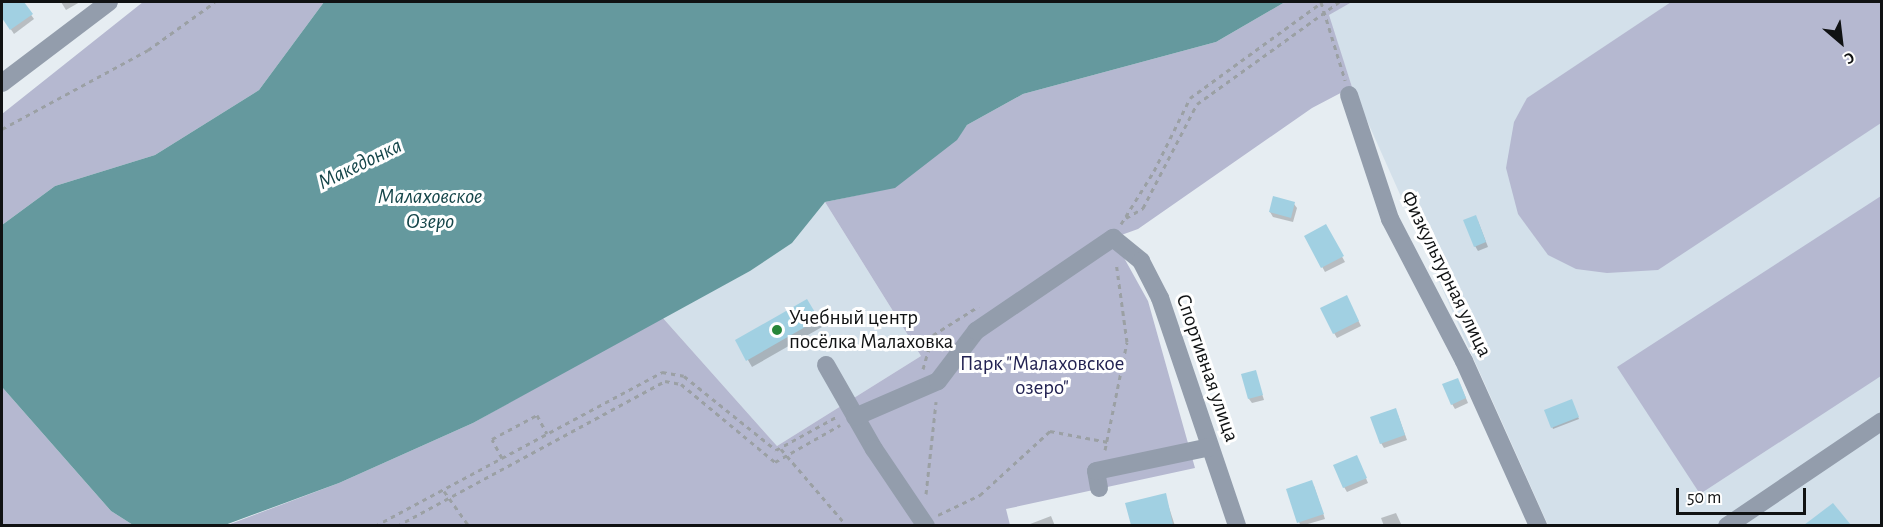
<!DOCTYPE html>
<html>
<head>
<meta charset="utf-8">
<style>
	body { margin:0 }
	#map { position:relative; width:1883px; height:527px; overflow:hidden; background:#e6edf2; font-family:"Alegreya Sans",sans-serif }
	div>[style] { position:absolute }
	.built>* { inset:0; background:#d3e0ea }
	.green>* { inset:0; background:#b5b8d0 }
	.water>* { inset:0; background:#65999e }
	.shadow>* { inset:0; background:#0003 }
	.building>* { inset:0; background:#a1d0e2 }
	.path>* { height:3px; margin-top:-1.5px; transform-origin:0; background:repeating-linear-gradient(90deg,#9ba0a4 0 4.5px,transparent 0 9px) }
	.minor>* { height:18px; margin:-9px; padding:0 9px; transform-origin:9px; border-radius:9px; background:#939dac }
	.dots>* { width:16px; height:16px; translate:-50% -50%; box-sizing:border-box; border:3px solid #fff; border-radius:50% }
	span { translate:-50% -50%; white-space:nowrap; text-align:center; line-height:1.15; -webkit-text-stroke:6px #fff; paint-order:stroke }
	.street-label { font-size:21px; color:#101213 }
	.poi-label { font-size:21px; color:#101213 }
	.left { translate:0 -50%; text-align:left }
	.park-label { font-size:21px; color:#222252 }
	.water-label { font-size:22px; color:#154549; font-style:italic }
	.frame { position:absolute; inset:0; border:3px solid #101213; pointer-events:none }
	.north { position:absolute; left:1811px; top:12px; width:60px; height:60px; -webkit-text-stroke:4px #fff; paint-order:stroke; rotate:152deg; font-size:16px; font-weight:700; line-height:24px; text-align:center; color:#101213 }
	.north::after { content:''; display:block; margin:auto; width:21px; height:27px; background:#101213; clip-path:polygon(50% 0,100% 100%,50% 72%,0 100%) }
	.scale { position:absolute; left:1676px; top:488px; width:130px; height:27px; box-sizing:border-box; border:3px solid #101213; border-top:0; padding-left:8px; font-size:18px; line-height:21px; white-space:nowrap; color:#101213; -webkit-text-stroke:4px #fff; paint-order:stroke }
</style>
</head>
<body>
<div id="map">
	<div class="built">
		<div style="clip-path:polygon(1352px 2px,1881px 2px,1881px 525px,1548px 525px,1352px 87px,1328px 15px)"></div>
		<div style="clip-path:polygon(825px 202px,921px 356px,777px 446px,662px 317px,750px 271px,792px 243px)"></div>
	</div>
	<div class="green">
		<div style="clip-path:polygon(143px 2px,324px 2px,259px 90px,155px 155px,55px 186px,2px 225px,2px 114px)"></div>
		<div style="clip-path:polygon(1285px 2px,1352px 2px,1329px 15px,1352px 87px,1312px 108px,1138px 229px,1113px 238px,1148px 301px,1195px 468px,1006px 509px,1010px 525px,225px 526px,339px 483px,473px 423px,662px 317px,777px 446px,921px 356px,825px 202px,882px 190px,959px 136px,967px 125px,1023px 94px,1216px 42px)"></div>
		<div style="clip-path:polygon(1671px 2px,1881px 2px,1881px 123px,1658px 270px,1607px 273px,1576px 269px,1548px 255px,1518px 214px,1506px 168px,1514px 122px,1527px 98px)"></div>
		<div style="clip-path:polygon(1881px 196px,1881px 376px,1700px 494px,1617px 367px)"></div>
		<div style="clip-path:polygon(2px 387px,111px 511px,133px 525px,2px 525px)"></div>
	</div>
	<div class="water">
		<div style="clip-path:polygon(324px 2px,1285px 2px,1216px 42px,1023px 94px,967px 125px,957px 140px,895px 188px,825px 202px,792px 243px,750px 271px,473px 423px,339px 483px,225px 525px,133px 525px,111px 511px,2px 387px,2px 225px,55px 186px,155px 155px,259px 90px)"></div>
	</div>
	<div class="shadow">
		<div style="clip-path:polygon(2px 2px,22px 2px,34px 19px,14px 34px,2px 16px)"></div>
		<div style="clip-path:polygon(61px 2px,80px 2px,66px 10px)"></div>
		<div style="clip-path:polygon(1294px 204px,1297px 208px,1293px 222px,1273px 217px,1270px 212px)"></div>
		<div style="clip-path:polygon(1478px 221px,1488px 247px,1478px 251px,1475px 246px)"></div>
		<div style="clip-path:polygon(1325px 226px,1345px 262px,1325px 272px,1306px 237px)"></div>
		<div style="clip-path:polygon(807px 301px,822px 327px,752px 367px,737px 341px)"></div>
		<div style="clip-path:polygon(1349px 302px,1361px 326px,1337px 338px,1334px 333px)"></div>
		<div style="clip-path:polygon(1255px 372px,1264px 400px,1252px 403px,1249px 399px)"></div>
		<div style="clip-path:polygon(1460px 384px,1468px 403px,1455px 409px,1452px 404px)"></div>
		<div style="clip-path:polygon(1571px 401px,1579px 419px,1553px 429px,1546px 410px)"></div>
		<div style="clip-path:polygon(1398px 415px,1407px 440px,1384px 448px,1381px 443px)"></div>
		<div style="clip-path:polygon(1359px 462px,1368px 483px,1347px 492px,1344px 487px)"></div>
		<div style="clip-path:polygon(1314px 486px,1325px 519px,1301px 526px,1299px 522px)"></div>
		<div style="clip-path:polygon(1165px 495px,1175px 526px,1132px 526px,1127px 504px)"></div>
		<div style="clip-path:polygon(1832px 505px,1849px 526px,1807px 526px)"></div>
		<div style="clip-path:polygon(1396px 513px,1402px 526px,1384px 526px,1381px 518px)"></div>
		<div style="clip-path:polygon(1051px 516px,1055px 526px,1025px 526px)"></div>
	</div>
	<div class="building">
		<div style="clip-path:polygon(2px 2px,24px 2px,33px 14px,10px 30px,2px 18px)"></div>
		<div style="clip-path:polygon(1273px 196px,1295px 202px,1291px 218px,1269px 212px)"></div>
		<div style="clip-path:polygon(1476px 215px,1486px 242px,1474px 247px,1463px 220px)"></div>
		<div style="clip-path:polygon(1326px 224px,1344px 256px,1321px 268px,1304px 236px)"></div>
		<div style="clip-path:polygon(1347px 295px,1359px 321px,1333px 334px,1320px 308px)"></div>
		<div style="clip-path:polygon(807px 299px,819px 319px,746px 361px,735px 340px)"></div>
		<div style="clip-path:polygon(1256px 370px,1263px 395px,1248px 399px,1241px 374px)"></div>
		<div style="clip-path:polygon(1458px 378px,1466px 398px,1451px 405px,1442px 384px)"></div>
		<div style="clip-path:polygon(1572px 399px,1579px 417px,1551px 428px,1544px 410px)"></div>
		<div style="clip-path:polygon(1396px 408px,1405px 435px,1380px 444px,1370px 417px)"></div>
		<div style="clip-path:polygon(1357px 455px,1367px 478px,1343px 488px,1333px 465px)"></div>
		<div style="clip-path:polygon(1312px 480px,1324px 514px,1297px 523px,1286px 489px)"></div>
		<div style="clip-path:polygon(1166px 493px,1173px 525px,1131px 525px,1125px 503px)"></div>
		<div style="clip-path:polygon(1833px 503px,1851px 525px,1804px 525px)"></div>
	</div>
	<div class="path">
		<div style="left:1321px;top:2px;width:82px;rotate:72.9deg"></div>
		<div style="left:2px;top:129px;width:166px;rotate:-28.4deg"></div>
		<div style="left:148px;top:50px;width:82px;rotate:-35.6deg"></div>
		<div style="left:1126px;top:218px;width:20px;rotate:-30deg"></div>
		<div style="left:1143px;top:208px;width:117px;rotate:-62.6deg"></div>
		<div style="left:1197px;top:104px;width:175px;rotate:-35.7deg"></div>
		<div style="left:1121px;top:224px;width:62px;rotate:-58.1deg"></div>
		<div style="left:1154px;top:171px;width:81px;rotate:-63.7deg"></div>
		<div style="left:1190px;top:98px;width:163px;rotate:-36deg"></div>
		<div style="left:923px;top:369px;width:35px;rotate:-74deg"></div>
		<div style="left:933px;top:335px;width:54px;rotate:-32.2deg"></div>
		<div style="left:781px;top:449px;width:101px;rotate:49.4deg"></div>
		<div style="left:1105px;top:450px;width:110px;rotate:-78.5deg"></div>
		<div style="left:1127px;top:342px;width:81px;rotate:-97.8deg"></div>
		<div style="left:502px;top:458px;width:21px;rotate:-118deg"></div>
		<div style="left:492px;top:439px;width:51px;rotate:-28.1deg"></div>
		<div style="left:537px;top:415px;width:21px;rotate:62deg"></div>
		<div style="left:444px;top:491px;width:43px;rotate:54.5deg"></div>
		<div style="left:926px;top:494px;width:93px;rotate:-83.8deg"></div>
		<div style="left:938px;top:515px;width:47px;rotate:-25.5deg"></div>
		<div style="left:980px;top:495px;width:95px;rotate:-42.4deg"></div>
		<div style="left:1050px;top:431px;width:59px;rotate:10.7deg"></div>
		<div style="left:375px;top:526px;width:326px;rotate:-28.2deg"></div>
		<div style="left:662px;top:372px;width:22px;rotate:10deg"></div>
		<div style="left:684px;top:376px;width:118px;rotate:38.8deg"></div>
		<div style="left:776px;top:450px;width:68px;rotate:-28.8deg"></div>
		<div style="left:397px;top:526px;width:305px;rotate:-28.4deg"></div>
		<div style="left:665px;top:381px;width:16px;rotate:11deg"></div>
		<div style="left:681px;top:384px;width:122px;rotate:39.7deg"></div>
		<div style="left:775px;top:462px;width:75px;rotate:-29.6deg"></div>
	</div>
	<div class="minor">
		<div style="left:2px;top:83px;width:134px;rotate:-37.1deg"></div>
		<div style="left:1349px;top:95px;width:131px;rotate:71.7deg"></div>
		<div style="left:1390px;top:219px;width:160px;rotate:62.5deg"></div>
		<div style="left:1464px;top:361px;width:181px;rotate:65.8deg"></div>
		<div style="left:826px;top:365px;width:97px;rotate:60.3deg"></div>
		<div style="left:874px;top:449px;width:93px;rotate:56deg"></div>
		<div style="left:855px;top:417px;width:90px;rotate:-23.4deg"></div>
		<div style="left:938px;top:381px;width:63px;rotate:-52.8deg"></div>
		<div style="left:976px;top:331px;width:166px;rotate:-34.2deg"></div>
		<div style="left:1113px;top:238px;width:36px;rotate:39deg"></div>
		<div style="left:1141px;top:261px;width:42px;rotate:62.8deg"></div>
		<div style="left:1160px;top:298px;width:241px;rotate:71.3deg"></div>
		<div style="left:1099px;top:488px;width:17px;rotate:-100deg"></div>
		<div style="left:1096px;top:471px;width:116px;rotate:-11.9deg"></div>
		<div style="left:1727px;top:526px;width:187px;rotate:-34.1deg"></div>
	</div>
	<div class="dots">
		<div style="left:777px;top:330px;background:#268639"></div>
	</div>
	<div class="street-label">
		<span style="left:1446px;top:274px;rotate:64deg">Физкультурная улица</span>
		<span style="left:1207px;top:368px;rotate:71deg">Спортивная улица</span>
	</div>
	<div class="poi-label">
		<span class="left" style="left:789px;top:330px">Учебный центр<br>посёлка Малаховка</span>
	</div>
	<div class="park-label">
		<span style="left:1042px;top:376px">Парк "Малаховское<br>озеро"</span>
	</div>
	<div class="water-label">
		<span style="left:360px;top:164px;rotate:-26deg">Македонка</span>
		<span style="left:430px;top:209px">Малаховское<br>Озеро</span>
	</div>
	<div class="frame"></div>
	<div class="north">С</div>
	<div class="scale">50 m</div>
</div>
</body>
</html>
